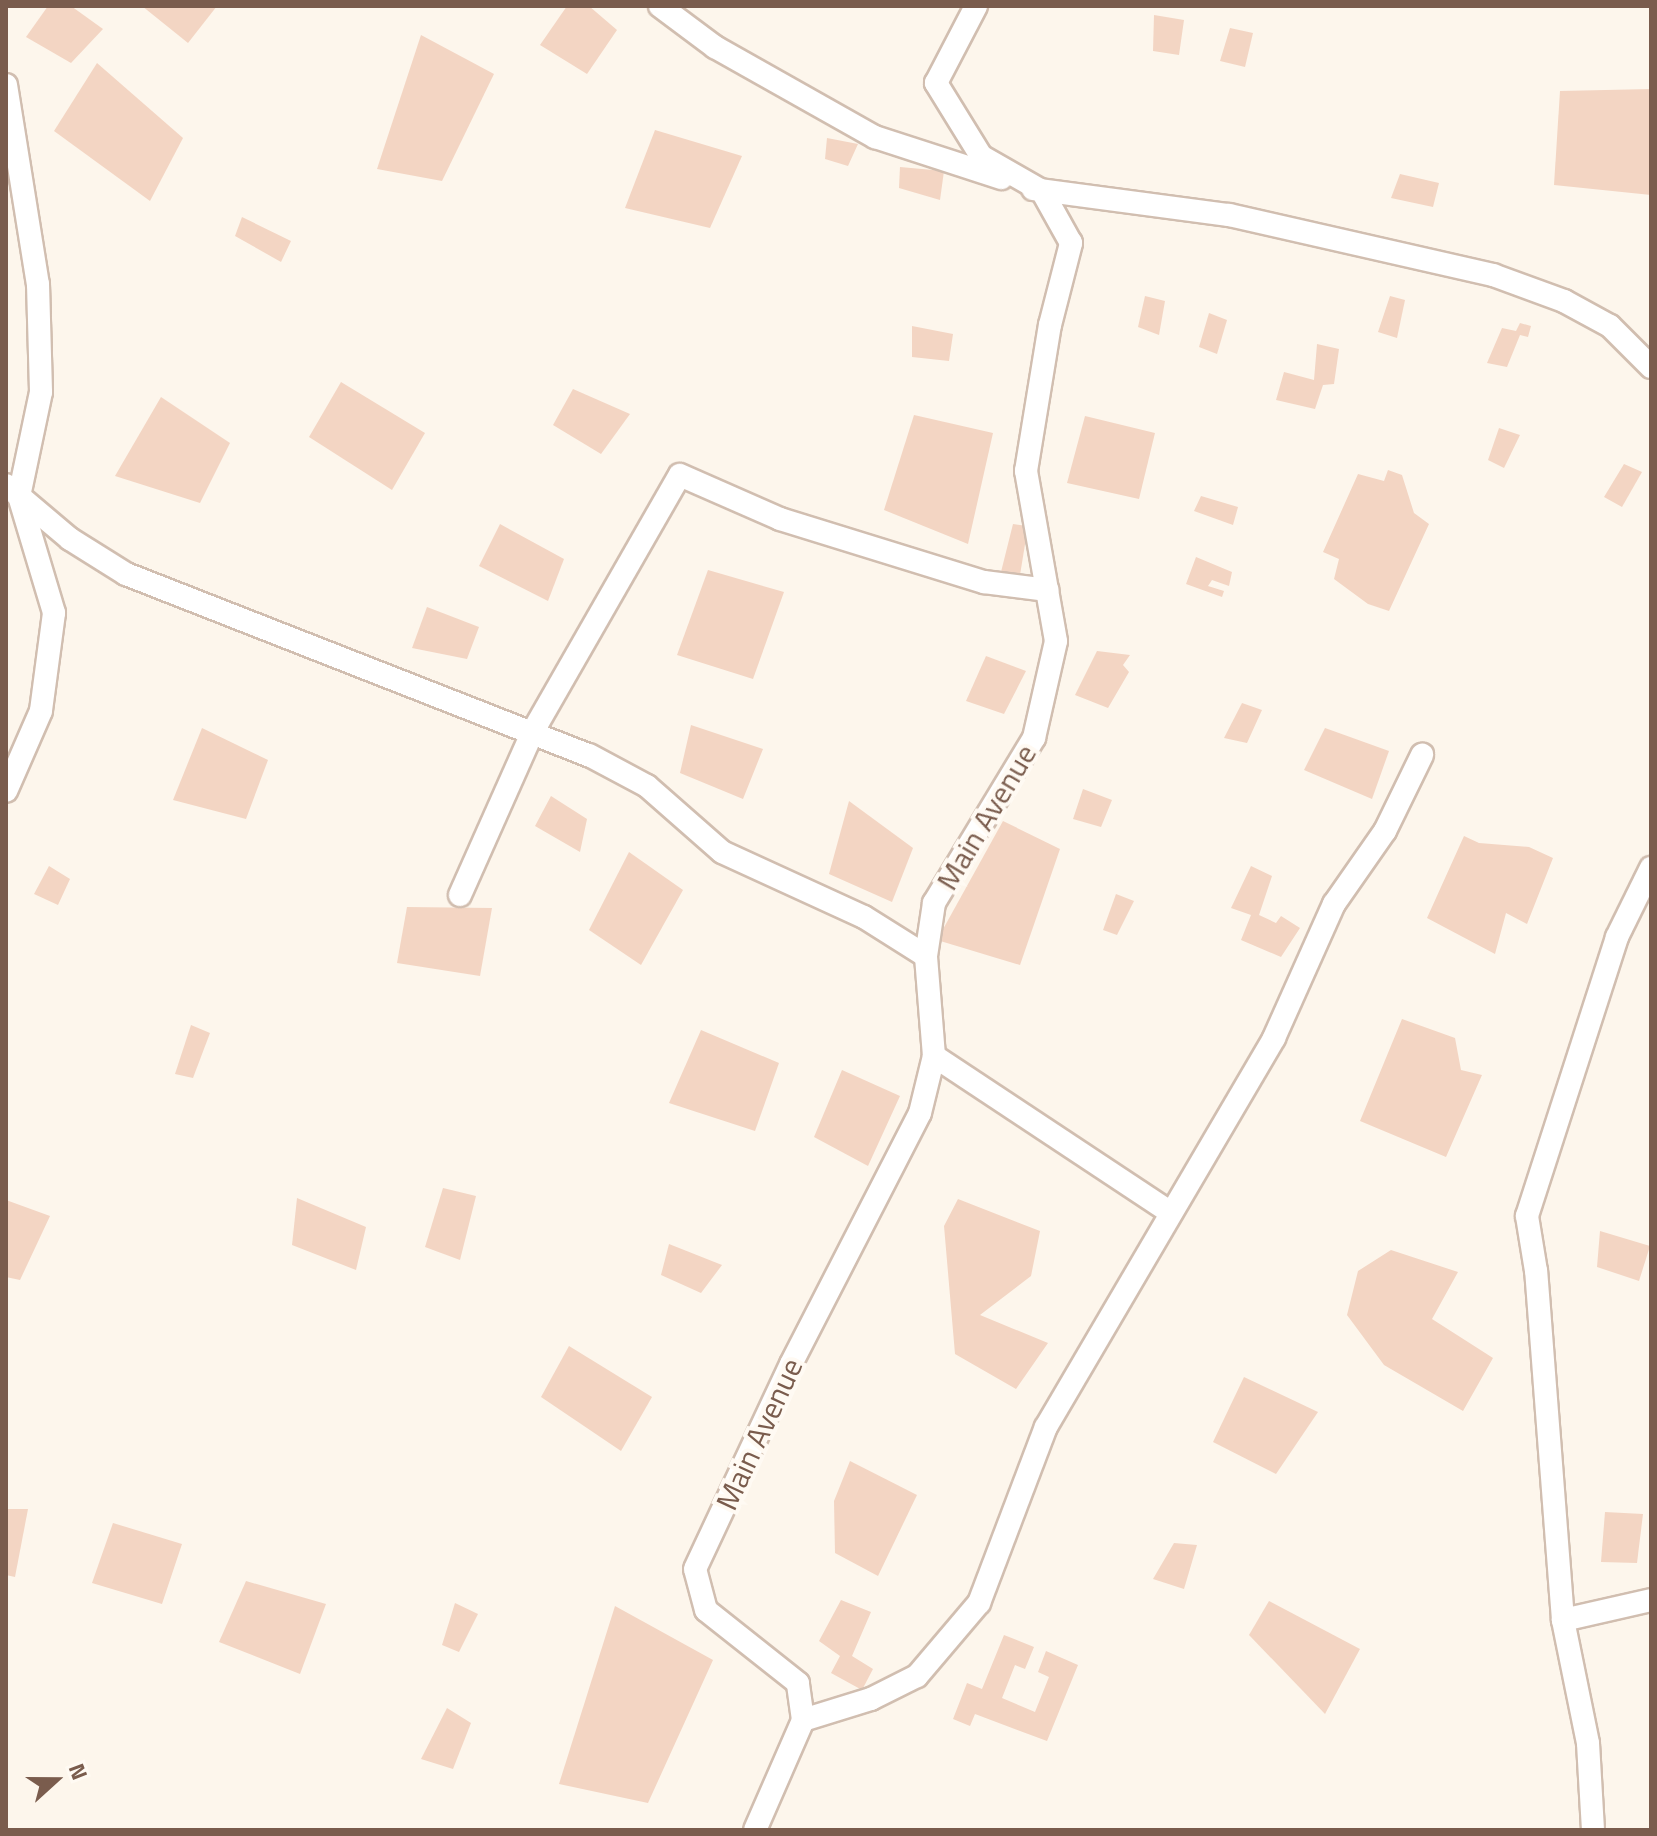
<!DOCTYPE html>
<html>
<head>
<meta charset="utf-8">
<style>
	body { margin:0 }
	#map { position:relative; width:1657px; height:1836px; overflow:hidden; background:#fdf6ec; font-family:"Titillium Web",sans-serif }
	div>[style] { position:absolute }
	.building>* { inset:0; background:#f3d5c3 }
	.roads { filter:drop-shadow(2px 0 #d1beb0) drop-shadow(-2px 0 #d1beb0) drop-shadow(0 2px #d1beb0) drop-shadow(0 -2px #d1beb0) }
	.street>* { height:22px; margin:-11px; padding:0 11px; transform-origin:11px; border-radius:11px; background:#fff }
	span { translate:-50% -50%; white-space:nowrap; text-align:center; line-height:1.15; -webkit-text-stroke:8px #fffaf3; paint-order:stroke }
	.street-label { font-size:30px; color:#7a5c4d }
	.frame { position:absolute; inset:0; border:8px solid #7a5c4d; pointer-events:none }
	.north { position:absolute; left:16px; top:1740px; width:80px; height:80px; -webkit-text-stroke:6px #fffaf3; paint-order:stroke; rotate:69deg; font-size:22px; font-weight:700; line-height:32px; text-align:center; color:#7a5c4d }
	.north::after { content:''; display:block; margin:auto; width:28px; height:36px; background:#7a5c4d; clip-path:polygon(50% 0,100% 100%,50% 72%,0 100%) }
</style>
</head>
<body>
<div id="map">
	<div class="building">
		<div style="clip-path:polygon(48px 6px,71px 6px,103px 29px,71px 63px,26px 37px)"></div>
		<div style="clip-path:polygon(142px 6px,217px 6px,188px 43px)"></div>
		<div style="clip-path:polygon(567px 6px,589px 6px,617px 30px,587px 74px,540px 45px)"></div>
		<div style="clip-path:polygon(1154px 15px,1184px 20px,1179px 55px,1153px 51px)"></div>
		<div style="clip-path:polygon(1230px 28px,1253px 33px,1245px 67px,1220px 61px)"></div>
		<div style="clip-path:polygon(421px 35px,494px 74px,442px 181px,377px 169px)"></div>
		<div style="clip-path:polygon(97px 63px,183px 138px,150px 201px,54px 131px)"></div>
		<div style="clip-path:polygon(1651px 89px,1651px 195px,1554px 185px,1560px 91px)"></div>
		<div style="clip-path:polygon(655px 130px,742px 156px,710px 228px,625px 208px)"></div>
		<div style="clip-path:polygon(827px 138px,858px 144px,848px 166px,825px 159px)"></div>
		<div style="clip-path:polygon(900px 167px,944px 171px,940px 200px,899px 188px)"></div>
		<div style="clip-path:polygon(1400px 174px,1439px 183px,1433px 207px,1391px 198px)"></div>
		<div style="clip-path:polygon(242px 217px,291px 241px,281px 262px,235px 236px)"></div>
		<div style="clip-path:polygon(1145px 296px,1165px 301px,1159px 335px,1138px 327px)"></div>
		<div style="clip-path:polygon(1390px 296px,1405px 300px,1397px 338px,1378px 332px)"></div>
		<div style="clip-path:polygon(1209px 313px,1227px 320px,1217px 354px,1199px 347px)"></div>
		<div style="clip-path:polygon(1520px 323px,1531px 326px,1528px 337px,1520px 335px,1507px 367px,1487px 363px,1502px 328px,1516px 331px)"></div>
		<div style="clip-path:polygon(912px 326px,953px 334px,949px 361px,912px 357px)"></div>
		<div style="clip-path:polygon(1317px 344px,1339px 349px,1334px 384px,1323px 385px,1315px 409px,1276px 400px,1284px 372px,1314px 380px)"></div>
		<div style="clip-path:polygon(341px 382px,425px 433px,392px 490px,309px 437px)"></div>
		<div style="clip-path:polygon(573px 389px,630px 414px,601px 454px,553px 425px)"></div>
		<div style="clip-path:polygon(161px 397px,230px 443px,200px 503px,115px 476px)"></div>
		<div style="clip-path:polygon(914px 415px,993px 433px,968px 544px,884px 510px)"></div>
		<div style="clip-path:polygon(1085px 416px,1155px 433px,1139px 499px,1067px 483px)"></div>
		<div style="clip-path:polygon(1499px 428px,1520px 435px,1504px 468px,1488px 460px)"></div>
		<div style="clip-path:polygon(1624px 464px,1642px 472px,1622px 507px,1604px 497px)"></div>
		<div style="clip-path:polygon(1388px 470px,1402px 475px,1414px 513px,1429px 524px,1389px 611px,1368px 604px,1334px 579px,1339px 559px,1323px 552px,1358px 474px,1384px 481px)"></div>
		<div style="clip-path:polygon(1201px 496px,1238px 507px,1233px 525px,1194px 511px)"></div>
		<div style="clip-path:polygon(500px 524px,564px 559px,548px 601px,479px 566px)"></div>
		<div style="clip-path:polygon(1013px 524px,1028px 526px,1020px 575px,1000px 576px)"></div>
		<div style="clip-path:polygon(1196px 557px,1232px 572px,1229px 586px,1212px 580px,1208px 586px,1224px 591px,1222px 597px,1186px 584px)"></div>
		<div style="clip-path:polygon(708px 570px,784px 592px,753px 679px,677px 655px)"></div>
		<div style="clip-path:polygon(427px 607px,479px 627px,467px 659px,412px 648px)"></div>
		<div style="clip-path:polygon(1097px 651px,1130px 655px,1123px 665px,1129px 672px,1108px 708px,1075px 695px)"></div>
		<div style="clip-path:polygon(986px 656px,1026px 671px,1004px 714px,966px 701px)"></div>
		<div style="clip-path:polygon(1242px 703px,1262px 710px,1247px 743px,1224px 738px)"></div>
		<div style="clip-path:polygon(691px 725px,763px 749px,743px 799px,680px 773px)"></div>
		<div style="clip-path:polygon(202px 728px,268px 760px,246px 819px,173px 800px)"></div>
		<div style="clip-path:polygon(1325px 728px,1389px 751px,1372px 799px,1304px 770px)"></div>
		<div style="clip-path:polygon(1083px 789px,1112px 800px,1101px 827px,1073px 819px)"></div>
		<div style="clip-path:polygon(551px 796px,587px 819px,580px 852px,535px 826px)"></div>
		<div style="clip-path:polygon(849px 801px,913px 848px,892px 902px,829px 874px)"></div>
		<div style="clip-path:polygon(1003px 821px,1060px 849px,1020px 965px,937px 940px)"></div>
		<div style="clip-path:polygon(1464px 836px,1479px 843px,1529px 847px,1553px 858px,1527px 924px,1506px 913px,1495px 954px,1427px 918px)"></div>
		<div style="clip-path:polygon(629px 852px,683px 890px,641px 965px,589px 930px)"></div>
		<div style="clip-path:polygon(49px 866px,70px 879px,58px 905px,34px 894px)"></div>
		<div style="clip-path:polygon(1251px 866px,1272px 876px,1259px 915px,1276px 923px,1281px 916px,1300px 928px,1281px 957px,1241px 940px,1251px 915px,1231px 908px)"></div>
		<div style="clip-path:polygon(1116px 894px,1134px 901px,1117px 935px,1103px 930px)"></div>
		<div style="clip-path:polygon(407px 907px,492px 908px,480px 976px,397px 963px)"></div>
		<div style="clip-path:polygon(1402px 1019px,1455px 1038px,1461px 1070px,1482px 1075px,1446px 1157px,1360px 1121px)"></div>
		<div style="clip-path:polygon(191px 1025px,210px 1033px,193px 1078px,175px 1074px)"></div>
		<div style="clip-path:polygon(701px 1030px,779px 1063px,755px 1131px,669px 1103px)"></div>
		<div style="clip-path:polygon(842px 1070px,900px 1096px,868px 1166px,814px 1137px)"></div>
		<div style="clip-path:polygon(443px 1188px,476px 1196px,460px 1260px,425px 1247px)"></div>
		<div style="clip-path:polygon(297px 1198px,366px 1227px,356px 1270px,292px 1245px)"></div>
		<div style="clip-path:polygon(958px 1199px,1040px 1231px,1031px 1276px,980px 1315px,1048px 1343px,1016px 1389px,955px 1354px,944px 1226px)"></div>
		<div style="clip-path:polygon(6px 1200px,50px 1216px,20px 1280px,6px 1277px)"></div>
		<div style="clip-path:polygon(1600px 1231px,1650px 1246px,1639px 1281px,1597px 1267px)"></div>
		<div style="clip-path:polygon(669px 1244px,722px 1265px,701px 1293px,661px 1275px)"></div>
		<div style="clip-path:polygon(1391px 1250px,1458px 1272px,1432px 1319px,1493px 1358px,1463px 1411px,1384px 1365px,1347px 1315px,1358px 1271px)"></div>
		<div style="clip-path:polygon(569px 1346px,652px 1397px,621px 1451px,541px 1397px)"></div>
		<div style="clip-path:polygon(1244px 1377px,1318px 1412px,1276px 1474px,1213px 1442px)"></div>
		<div style="clip-path:polygon(850px 1461px,917px 1495px,878px 1576px,835px 1553px,834px 1501px)"></div>
		<div style="clip-path:polygon(6px 1509px,28px 1509px,15px 1577px,6px 1575px)"></div>
		<div style="clip-path:polygon(1605px 1512px,1643px 1514px,1637px 1563px,1601px 1562px)"></div>
		<div style="clip-path:polygon(113px 1523px,182px 1544px,162px 1604px,92px 1583px)"></div>
		<div style="clip-path:polygon(1174px 1543px,1197px 1545px,1184px 1589px,1153px 1579px)"></div>
		<div style="clip-path:polygon(246px 1581px,326px 1604px,300px 1674px,219px 1642px)"></div>
		<div style="clip-path:polygon(841px 1600px,871px 1612px,852px 1656px,873px 1669px,862px 1690px,831px 1673px,840px 1656px,819px 1641px)"></div>
		<div style="clip-path:polygon(1269px 1601px,1360px 1649px,1325px 1714px,1249px 1635px)"></div>
		<div style="clip-path:polygon(455px 1603px,478px 1614px,459px 1652px,442px 1645px)"></div>
		<div style="clip-path:polygon(615px 1606px,713px 1660px,648px 1803px,559px 1784px)"></div>
		<div style="clip-path:polygon(1004px 1635px,1034px 1647px,1025px 1669px,1015px 1665px,1002px 1698px,1035px 1712px,1049px 1677px,1038px 1672px,1046px 1651px,1078px 1665px,1047px 1741px,975px 1714px,970px 1726px,953px 1719px,967px 1683px,982px 1689px)"></div>
		<div style="clip-path:polygon(447px 1708px,471px 1723px,453px 1769px,421px 1759px)"></div>
	</div>
	<div class="roads">
		<div class="street">
			<div style="left:660px;top:6px;width:69px;rotate:36.7deg"></div>
			<div style="left:715px;top:47px;width:184px;rotate:29.4deg"></div>
			<div style="left:875px;top:137px;width:133px;rotate:18deg"></div>
			<div style="left:6px;top:85px;width:202px;rotate:80.9deg"></div>
			<div style="left:38px;top:284px;width:108px;rotate:88.4deg"></div>
			<div style="left:41px;top:392px;width:106px;rotate:101.9deg"></div>
			<div style="left:19px;top:496px;width:122px;rotate:73.3deg"></div>
			<div style="left:54px;top:613px;width:99px;rotate:97.6deg"></div>
			<div style="left:41px;top:711px;width:87px;rotate:113.6deg"></div>
			<div style="left:1033px;top:189px;width:198px;rotate:7.6deg"></div>
			<div style="left:1229px;top:215px;width:271px;rotate:12.8deg"></div>
			<div style="left:1493px;top:275px;width:76px;rotate:20.1deg"></div>
			<div style="left:1564px;top:301px;width:52px;rotate:28.5deg"></div>
			<div style="left:1610px;top:326px;width:58px;rotate:45deg"></div>
			<div style="left:6px;top:485px;width:84px;rotate:40.2deg"></div>
			<div style="left:70px;top:539px;width:66px;rotate:32deg"></div>
			<div style="left:126px;top:574px;width:497px;rotate:21.4deg"></div>
			<div style="left:589px;top:755px;width:66px;rotate:28.1deg"></div>
			<div style="left:647px;top:786px;width:100px;rotate:41.3deg"></div>
			<div style="left:722px;top:852px;width:156px;rotate:24.6deg"></div>
			<div style="left:864px;top:917px;width:73px;rotate:32.2deg"></div>
			<div style="left:460px;top:895px;width:177px;rotate:-66deg"></div>
			<div style="left:532px;top:733px;width:297px;rotate:-60.2deg"></div>
			<div style="left:680px;top:475px;width:109px;rotate:23.7deg"></div>
			<div style="left:780px;top:519px;width:214px;rotate:17.2deg"></div>
			<div style="left:984px;top:582px;width:64px;rotate:7.2deg"></div>
			<div style="left:934px;top:1056px;width:284px;rotate:33.5deg"></div>
			<div style="left:1563px;top:1620px;width:90px;rotate:-12.8deg"></div>
			<div style="left:803px;top:1720px;width:71px;rotate:-17.2deg"></div>
			<div style="left:871px;top:1699px;width:51px;rotate:-26.6deg"></div>
			<div style="left:917px;top:1676px;width:96px;rotate:-49.7deg"></div>
			<div style="left:979px;top:1603px;width:188px;rotate:-69.2deg"></div>
			<div style="left:1046px;top:1427px;width:451px;rotate:-59.6deg"></div>
			<div style="left:1274px;top:1038px;width:147px;rotate:-65.9deg"></div>
			<div style="left:1334px;top:904px;width:89px;rotate:-55.1deg"></div>
			<div style="left:1385px;top:831px;width:85px;rotate:-64deg"></div>
			<div style="left:755px;top:1830px;width:120px;rotate:-66.4deg"></div>
			<div style="left:803px;top:1720px;width:37px;rotate:-98deg"></div>
			<div style="left:798px;top:1683px;width:117px;rotate:-141.6deg"></div>
			<div style="left:706px;top:1610px;width:42px;rotate:-105deg"></div>
			<div style="left:695px;top:1569px;width:226px;rotate:-64.9deg"></div>
			<div style="left:791px;top:1364px;width:282px;rotate:-62.8deg"></div>
			<div style="left:920px;top:1113px;width:59px;rotate:-76.2deg"></div>
			<div style="left:934px;top:1056px;width:100px;rotate:-94.6deg"></div>
			<div style="left:926px;top:956px;width:54px;rotate:-81.4deg"></div>
			<div style="left:934px;top:903px;width:193px;rotate:-58.8deg"></div>
			<div style="left:1034px;top:738px;width:99px;rotate:-77.2deg"></div>
			<div style="left:1056px;top:641px;width:173px;rotate:-100deg"></div>
			<div style="left:1026px;top:471px;width:148px;rotate:-80.7deg"></div>
			<div style="left:1050px;top:325px;width:85px;rotate:-75.6deg"></div>
			<div style="left:1071px;top:243px;width:60px;rotate:-119.1deg"></div>
			<div style="left:1042px;top:191px;width:70px;rotate:-150.2deg"></div>
			<div style="left:981px;top:156px;width:86px;rotate:-121.7deg"></div>
			<div style="left:936px;top:83px;width:87px;rotate:-62.5deg"></div>
			<div style="left:1593px;top:1830px;width:87px;rotate:-93.3deg"></div>
			<div style="left:1588px;top:1743px;width:126px;rotate:-101.5deg"></div>
			<div style="left:1563px;top:1620px;width:350px;rotate:-94.4deg"></div>
			<div style="left:1536px;top:1271px;width:56px;rotate:-99.3deg"></div>
			<div style="left:1527px;top:1216px;width:293px;rotate:-72.1deg"></div>
			<div style="left:1617px;top:937px;width:77px;rotate:-63.8deg"></div>
		</div>
	</div>
	<div class="street-label">
		<span style="left:986px;top:817px;rotate:-59deg">Main Avenue</span>
		<span style="left:759px;top:1434px;rotate:-65deg">Main Avenue</span>
	</div>
	<div class="frame"></div>
	<div class="north">N</div>
</div>
</body>
</html>
